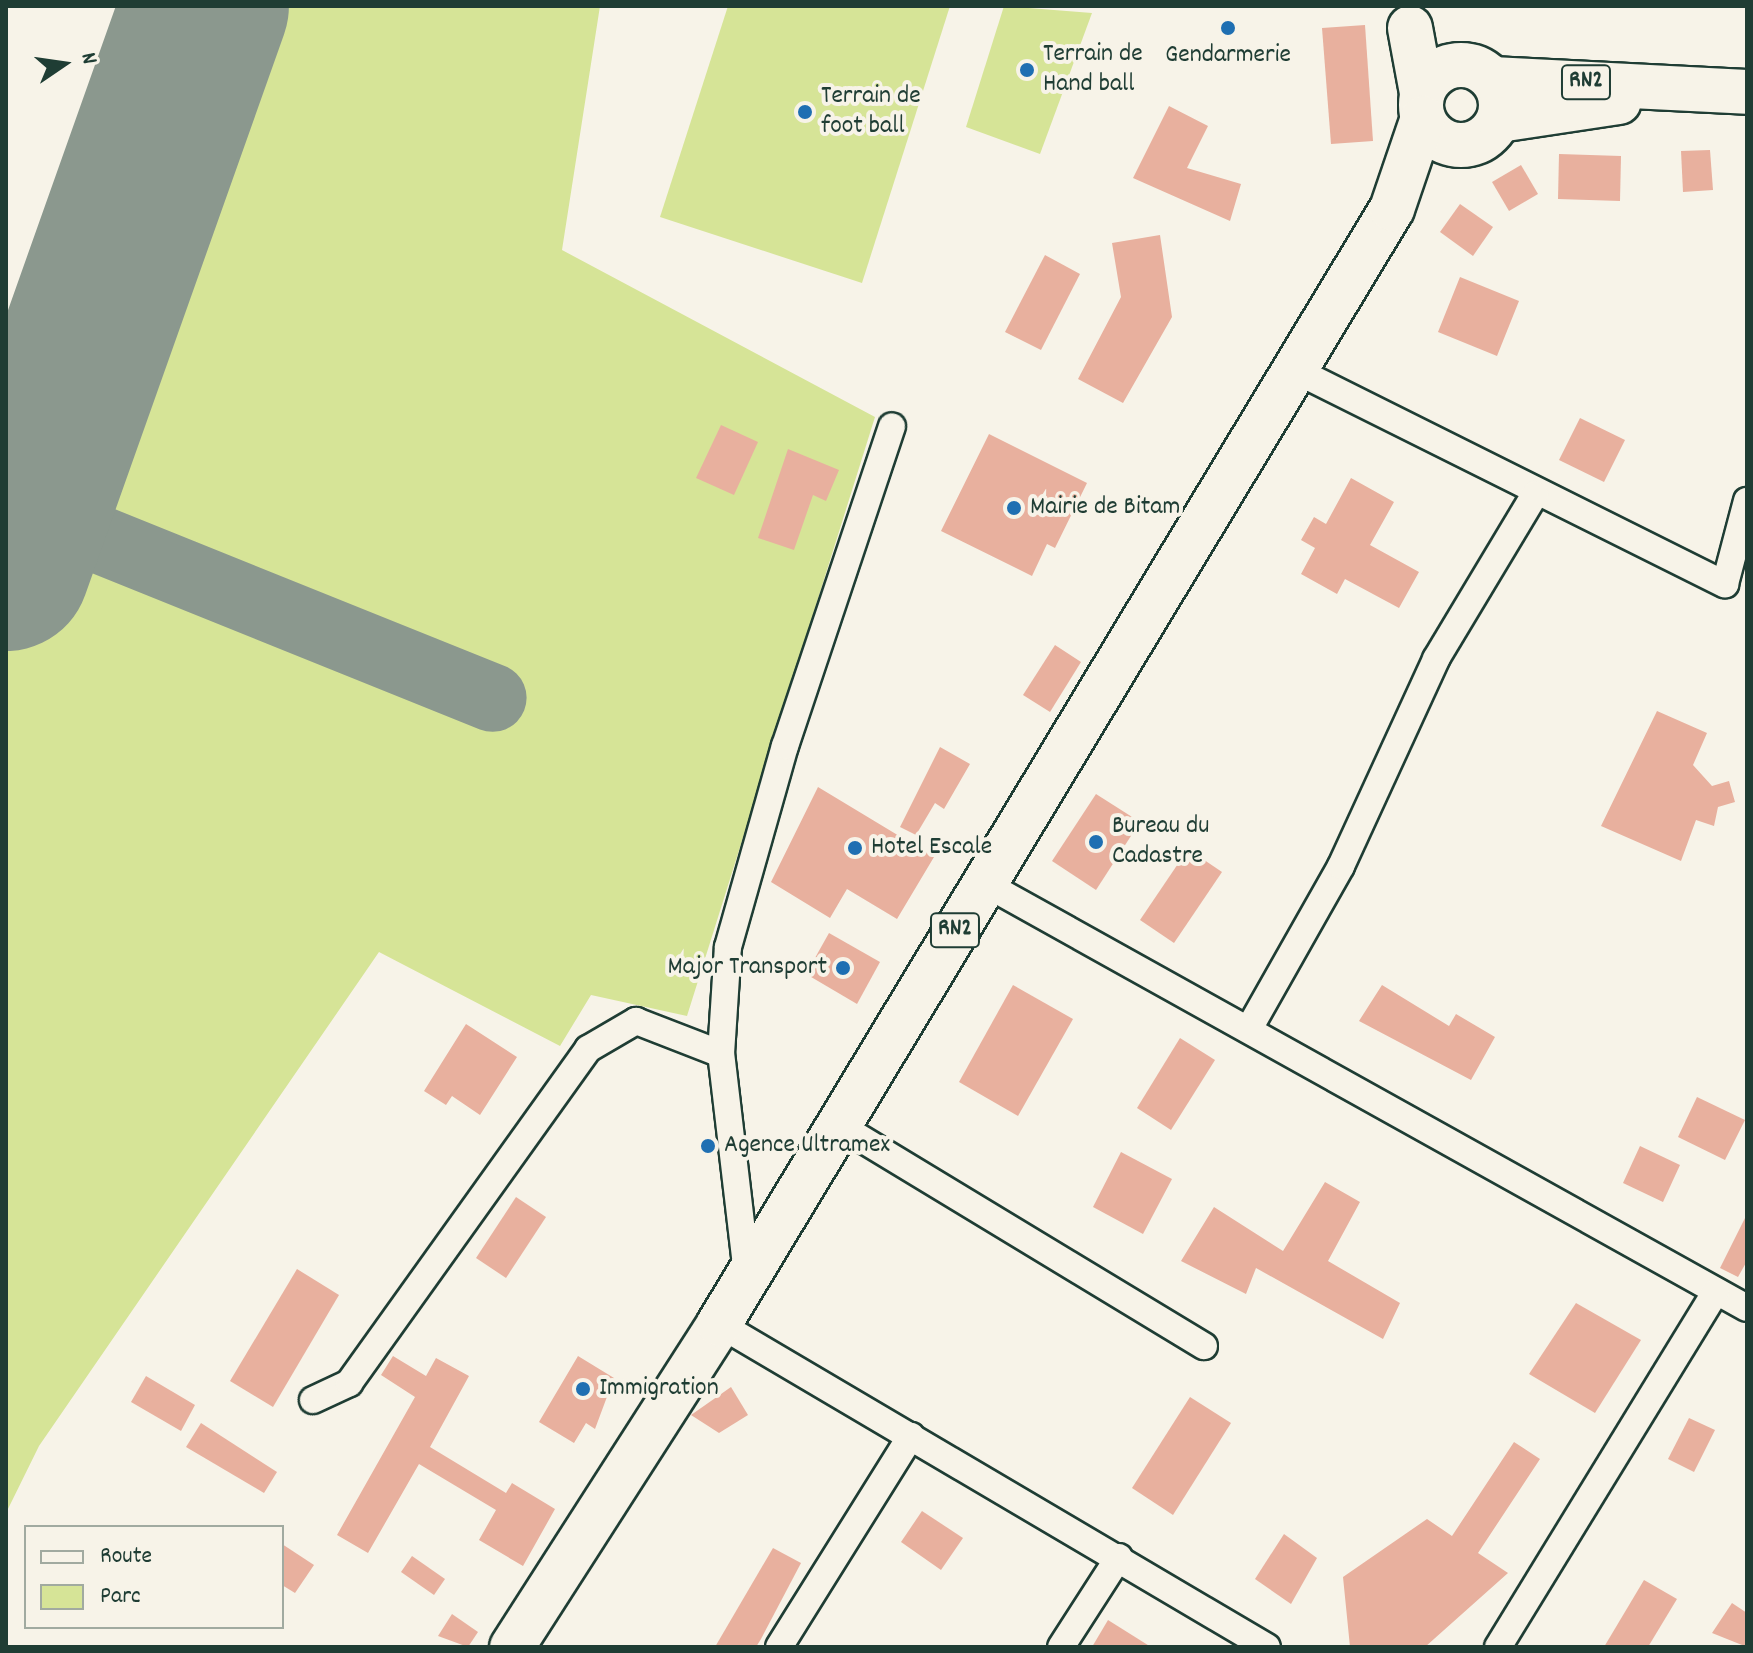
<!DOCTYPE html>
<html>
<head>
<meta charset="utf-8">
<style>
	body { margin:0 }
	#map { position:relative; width:1753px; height:1653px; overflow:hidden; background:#f7f3e8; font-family:Dekko,sans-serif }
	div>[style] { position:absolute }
	.green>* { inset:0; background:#d6e497 }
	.taxiway>* { height:68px; margin:-34px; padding:0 34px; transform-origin:34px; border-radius:34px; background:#8b988e }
	.runway>* { height:168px; margin:-84px; padding:0 84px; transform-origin:84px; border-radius:84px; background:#8b988e }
	.building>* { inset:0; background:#e8b09e }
	.roads { filter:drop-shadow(2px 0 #1f3d34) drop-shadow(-2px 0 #1f3d34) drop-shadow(0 2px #1f3d34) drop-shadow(0 -2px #1f3d34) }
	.street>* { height:26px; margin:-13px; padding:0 13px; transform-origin:13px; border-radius:13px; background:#f7f3e8 }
	.highway>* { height:44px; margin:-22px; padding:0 22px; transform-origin:22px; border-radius:22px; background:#f7f3e8 }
	.highway>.ring { margin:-22px; padding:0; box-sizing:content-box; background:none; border:44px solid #f7f3e8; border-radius:50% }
	.dots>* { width:22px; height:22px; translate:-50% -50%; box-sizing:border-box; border:4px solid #f7f3e8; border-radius:50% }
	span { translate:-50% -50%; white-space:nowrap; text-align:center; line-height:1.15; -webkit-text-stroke:8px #f7f3e8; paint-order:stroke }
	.shield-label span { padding:2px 6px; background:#f7f3e8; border:2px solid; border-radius:6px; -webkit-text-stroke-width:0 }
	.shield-label { font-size:24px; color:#1f3d34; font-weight:700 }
	.poi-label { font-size:26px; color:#1f3d34 }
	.left { translate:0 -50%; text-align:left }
	.right { translate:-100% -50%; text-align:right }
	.frame { position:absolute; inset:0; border:8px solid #1f3d34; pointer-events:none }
	.legend { position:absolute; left:24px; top:1525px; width:260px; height:104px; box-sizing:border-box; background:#f7f3e8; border:2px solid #a1aaa0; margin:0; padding:10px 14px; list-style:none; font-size:24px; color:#1f3d34 }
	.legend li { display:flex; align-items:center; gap:16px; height:40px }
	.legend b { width:40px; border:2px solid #a1aaa0 }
	.north { position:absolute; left:24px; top:24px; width:80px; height:80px; -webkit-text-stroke:6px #f7f3e8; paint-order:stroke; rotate:77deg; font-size:22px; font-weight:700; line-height:32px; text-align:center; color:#1f3d34 }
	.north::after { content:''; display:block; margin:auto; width:28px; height:36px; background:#1f3d34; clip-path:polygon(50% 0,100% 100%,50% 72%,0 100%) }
</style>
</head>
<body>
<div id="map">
	<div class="green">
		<div style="clip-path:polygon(122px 6px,600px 6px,562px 250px,875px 417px,687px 1016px,591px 995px,560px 1046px,379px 952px,39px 1446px,6px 1513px,6px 326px)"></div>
		<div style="clip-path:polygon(728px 6px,950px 6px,862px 283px,660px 217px)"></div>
		<div style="clip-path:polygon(1004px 6px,1092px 13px,1040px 154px,966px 127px)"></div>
	</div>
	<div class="taxiway">
		<div style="left:26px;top:510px;width:503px;rotate:21.93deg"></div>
	</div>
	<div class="runway">
		<div style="left:6px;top:567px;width:595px;rotate:-70.47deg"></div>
	</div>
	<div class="building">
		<div style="clip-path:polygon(1365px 25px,1373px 141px,1331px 144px,1322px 28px)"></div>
		<div style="clip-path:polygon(1169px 106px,1208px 126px,1187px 168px,1241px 184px,1230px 221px,1133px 178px)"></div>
		<div style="clip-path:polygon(1710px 150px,1713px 190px,1683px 192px,1681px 151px)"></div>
		<div style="clip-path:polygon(1559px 154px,1621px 156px,1620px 201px,1558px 199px)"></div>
		<div style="clip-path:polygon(1521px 165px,1538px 194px,1509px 211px,1492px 182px)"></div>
		<div style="clip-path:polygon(1460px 204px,1493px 227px,1473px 256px,1440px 232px)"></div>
		<div style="clip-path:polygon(1160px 235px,1172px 317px,1123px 403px,1078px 379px,1121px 297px,1112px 243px)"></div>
		<div style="clip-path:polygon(1045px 255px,1080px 274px,1041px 350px,1005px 332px)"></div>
		<div style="clip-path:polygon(1460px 277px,1519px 301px,1497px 356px,1438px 332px)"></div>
		<div style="clip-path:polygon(1580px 418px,1625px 440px,1604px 482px,1559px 460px)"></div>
		<div style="clip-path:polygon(721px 425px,758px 442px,734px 495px,696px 478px)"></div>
		<div style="clip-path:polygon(989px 434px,1087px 483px,1055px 548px,1047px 544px,1032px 576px,941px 531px)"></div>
		<div style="clip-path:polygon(788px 449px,839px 470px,826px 501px,813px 495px,794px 550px,758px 538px)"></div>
		<div style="clip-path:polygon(1351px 478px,1394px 502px,1370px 545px,1419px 572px,1399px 608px,1345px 579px,1337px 594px,1301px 574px,1315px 548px,1301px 540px,1314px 517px,1326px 524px)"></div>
		<div style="clip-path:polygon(1055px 645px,1081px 662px,1050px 712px,1023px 695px)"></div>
		<div style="clip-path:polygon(1657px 711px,1707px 733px,1693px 765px,1712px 786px,1729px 781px,1735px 802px,1718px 807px,1714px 826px,1696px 820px,1681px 861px,1601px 826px)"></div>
		<div style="clip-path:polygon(940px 747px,970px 764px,944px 809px,935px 803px,916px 835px,900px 827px)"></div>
		<div style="clip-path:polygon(818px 787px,934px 857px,897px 919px,847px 889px,830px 918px,771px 882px)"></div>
		<div style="clip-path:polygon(1096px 794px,1140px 822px,1096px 890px,1052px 861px)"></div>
		<div style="clip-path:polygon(1188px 849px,1222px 872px,1174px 943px,1140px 920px)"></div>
		<div style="clip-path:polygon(829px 933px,880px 962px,857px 1004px,806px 974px)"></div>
		<div style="clip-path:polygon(1013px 985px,1073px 1019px,1018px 1116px,959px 1082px)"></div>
		<div style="clip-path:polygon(1382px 985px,1449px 1026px,1456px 1014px,1495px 1037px,1471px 1080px,1359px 1021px)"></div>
		<div style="clip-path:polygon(466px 1024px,517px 1057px,480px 1115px,452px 1096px,446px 1105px,424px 1091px)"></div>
		<div style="clip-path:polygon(1180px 1038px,1215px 1060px,1171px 1130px,1137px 1108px)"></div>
		<div style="clip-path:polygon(1697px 1097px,1745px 1120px,1725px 1160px,1678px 1137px)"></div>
		<div style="clip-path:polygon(1640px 1146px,1680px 1165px,1663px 1202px,1623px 1183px)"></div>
		<div style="clip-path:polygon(1121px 1152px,1172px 1179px,1143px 1234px,1093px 1207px)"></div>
		<div style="clip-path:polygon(1325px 1182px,1360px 1202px,1328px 1261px,1400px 1303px,1383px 1339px,1256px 1268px,1246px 1294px,1181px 1261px,1214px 1207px,1283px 1251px)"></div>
		<div style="clip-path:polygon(516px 1197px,546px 1217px,506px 1278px,476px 1258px)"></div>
		<div style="clip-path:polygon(1747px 1214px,1747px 1261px,1738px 1277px,1720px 1268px)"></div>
		<div style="clip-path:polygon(297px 1269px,339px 1295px,273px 1407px,230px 1381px)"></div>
		<div style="clip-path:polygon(1576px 1303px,1641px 1340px,1595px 1413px,1529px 1374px)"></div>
		<div style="clip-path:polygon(393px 1356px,426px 1376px,436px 1358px,469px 1376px,430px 1447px,506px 1493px,512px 1483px,555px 1509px,523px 1566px,479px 1540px,496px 1510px,419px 1464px,368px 1553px,337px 1535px,415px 1397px,381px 1375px)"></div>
		<div style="clip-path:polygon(578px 1356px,614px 1378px,595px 1429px,586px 1423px,574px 1443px,539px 1422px)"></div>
		<div style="clip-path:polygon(146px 1376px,195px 1405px,181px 1431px,131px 1402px)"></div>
		<div style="clip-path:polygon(731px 1387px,748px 1415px,719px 1433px,691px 1415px)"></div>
		<div style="clip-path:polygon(1190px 1397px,1231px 1423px,1173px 1515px,1132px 1488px)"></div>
		<div style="clip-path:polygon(1689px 1418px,1715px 1430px,1694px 1472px,1668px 1459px)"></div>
		<div style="clip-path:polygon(201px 1423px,277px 1472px,264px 1493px,186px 1447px)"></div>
		<div style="clip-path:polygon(1514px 1442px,1540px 1459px,1478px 1553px,1508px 1573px,1425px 1647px,1350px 1647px,1343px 1577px,1427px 1519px,1452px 1536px)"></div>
		<div style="clip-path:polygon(922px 1511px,963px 1538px,941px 1570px,901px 1542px)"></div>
		<div style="clip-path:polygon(1284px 1534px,1317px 1558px,1291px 1604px,1255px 1579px)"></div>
		<div style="clip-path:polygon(282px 1544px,314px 1565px,295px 1593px,282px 1585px)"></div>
		<div style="clip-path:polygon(773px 1548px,801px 1563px,761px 1639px,756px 1647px,715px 1647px)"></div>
		<div style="clip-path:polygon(412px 1556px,445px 1579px,434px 1595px,401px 1572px)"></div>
		<div style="clip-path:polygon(1644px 1580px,1677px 1599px,1648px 1647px,1604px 1647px)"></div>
		<div style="clip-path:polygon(1732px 1603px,1747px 1613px,1747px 1647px,1712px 1633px)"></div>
		<div style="clip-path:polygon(452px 1614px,478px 1632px,468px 1647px,438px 1636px)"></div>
		<div style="clip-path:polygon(1108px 1620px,1151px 1647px,1092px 1647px)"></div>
	</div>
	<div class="roads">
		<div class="street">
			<div style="left:1293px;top:369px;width:483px;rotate:26.5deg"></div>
			<div style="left:1725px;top:584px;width:86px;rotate:-75.2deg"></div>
			<div style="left:984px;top:883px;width:873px;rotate:29.12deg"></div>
			<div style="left:1250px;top:1027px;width:185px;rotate:-60.5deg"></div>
			<div style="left:1341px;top:866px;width:228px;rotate:-65.3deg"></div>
			<div style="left:1436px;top:659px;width:192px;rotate:-59deg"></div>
			<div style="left:837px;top:1124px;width:429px;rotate:31.2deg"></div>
			<div style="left:747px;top:1274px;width:222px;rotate:-96.7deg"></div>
			<div style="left:721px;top:1054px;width:107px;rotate:-86.3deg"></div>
			<div style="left:728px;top:947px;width:209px;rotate:-74.2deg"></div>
			<div style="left:785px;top:746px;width:337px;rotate:-71.5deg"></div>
			<div style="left:719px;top:1324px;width:636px;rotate:30.52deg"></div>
			<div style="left:313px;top:1400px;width:40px;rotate:-25deg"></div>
			<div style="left:349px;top:1383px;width:411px;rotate:-54.4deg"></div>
			<div style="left:588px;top:1049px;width:56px;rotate:-30.3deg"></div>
			<div style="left:636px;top:1021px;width:91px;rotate:21.2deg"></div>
			<div style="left:779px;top:1647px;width:249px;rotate:-58deg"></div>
			<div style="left:1061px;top:1647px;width:107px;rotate:-57.2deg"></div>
			<div style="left:1498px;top:1647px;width:417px;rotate:-58.5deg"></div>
		</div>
		<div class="highway">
			<div style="left:1410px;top:28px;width:66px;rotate:79.5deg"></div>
			<div class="ring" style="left:1421px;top:65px;width:36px;height:36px"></div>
			<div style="left:1492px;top:79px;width:255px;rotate:2.9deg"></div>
			<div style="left:1499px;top:120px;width:121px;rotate:-8.5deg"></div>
			<div style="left:512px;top:1647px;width:384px;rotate:-57.3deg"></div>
			<div style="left:719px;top:1324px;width:1302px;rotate:-58.89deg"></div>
			<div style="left:1392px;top:209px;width:96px;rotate:-71.2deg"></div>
		</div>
	</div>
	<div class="dots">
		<div style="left:1228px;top:28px;background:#1f6fb2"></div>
		<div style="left:1027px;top:70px;background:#1f6fb2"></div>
		<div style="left:805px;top:112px;background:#1f6fb2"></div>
		<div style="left:1014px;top:508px;background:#1f6fb2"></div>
		<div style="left:1096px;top:842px;background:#1f6fb2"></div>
		<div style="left:855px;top:848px;background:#1f6fb2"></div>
		<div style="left:843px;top:968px;background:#1f6fb2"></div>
		<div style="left:708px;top:1146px;background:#1f6fb2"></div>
		<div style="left:583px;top:1389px;background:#1f6fb2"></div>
	</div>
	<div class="shield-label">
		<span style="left:1586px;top:82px">RN2</span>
		<span style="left:955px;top:930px">RN2</span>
	</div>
	<div class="poi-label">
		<span class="left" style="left:1043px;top:70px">Terrain de<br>Hand ball</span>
		<span style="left:1228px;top:56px">Gendarmerie</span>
		<span class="left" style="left:821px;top:112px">Terrain de<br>foot ball</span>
		<span class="left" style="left:1030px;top:508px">Mairie de Bitam</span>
		<span class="left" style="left:1112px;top:842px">Bureau du<br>Cadastre</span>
		<span class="left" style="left:871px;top:848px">Hotel Escale</span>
		<span class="right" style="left:827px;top:968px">Major Transport</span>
		<span class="left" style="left:724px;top:1146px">Agence Ultramex</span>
		<span class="left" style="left:599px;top:1389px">Immigration</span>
	</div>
	<div class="frame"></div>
	<ul class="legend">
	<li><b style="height:10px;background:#f7f3e8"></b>Route</li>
	<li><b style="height:22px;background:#d6e497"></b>Parc</li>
	</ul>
	<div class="north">N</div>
</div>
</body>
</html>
